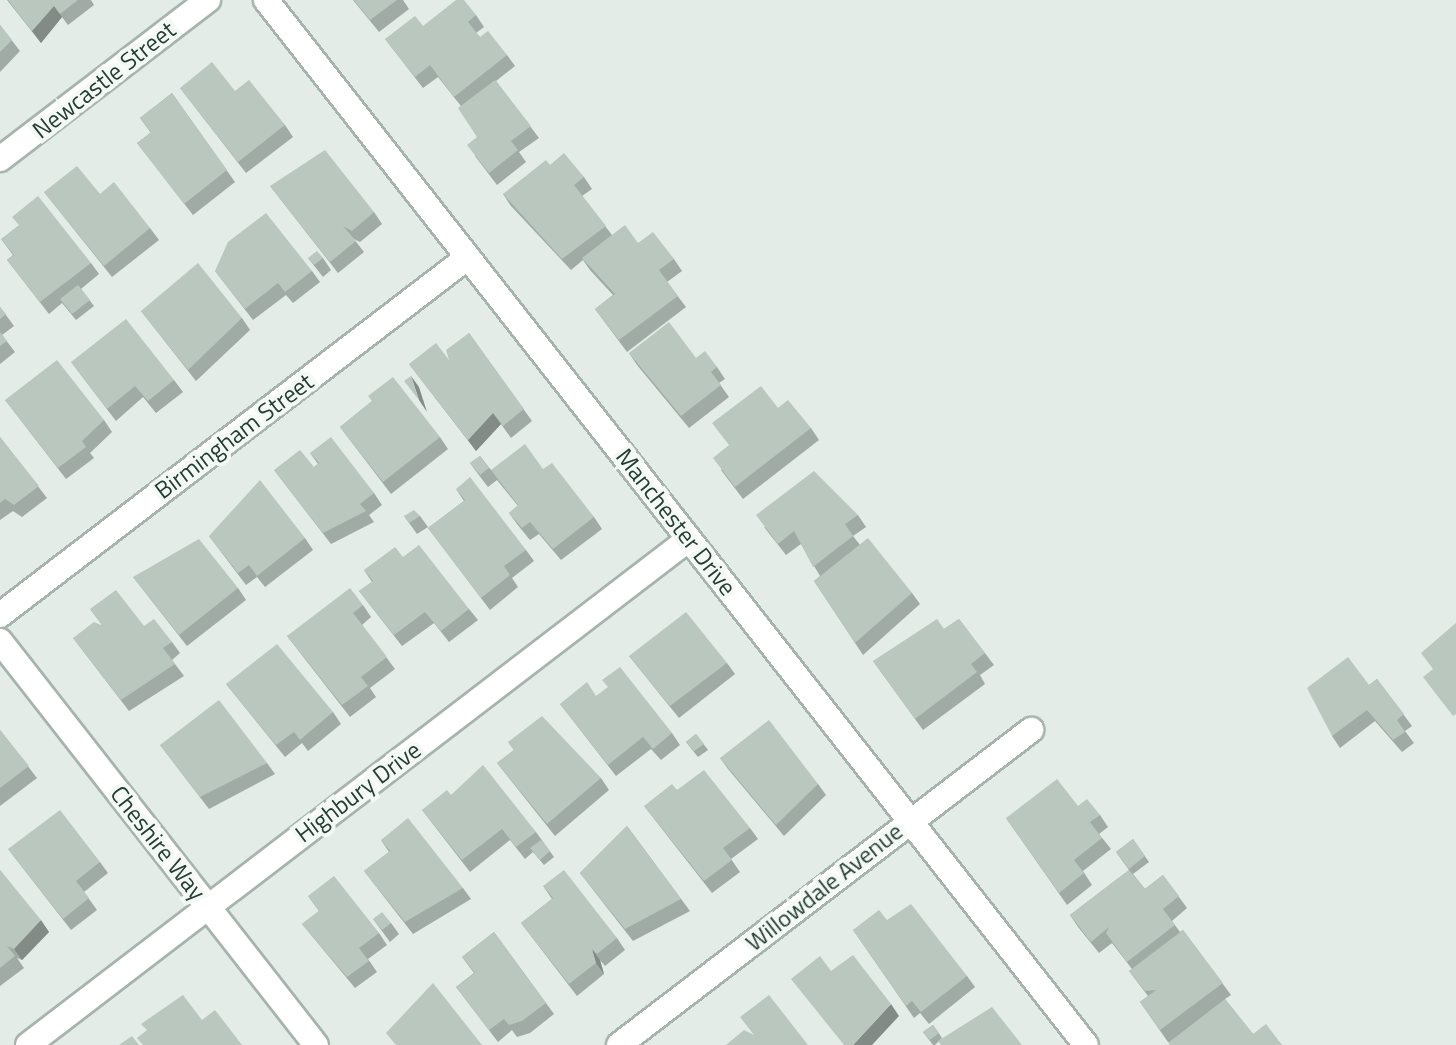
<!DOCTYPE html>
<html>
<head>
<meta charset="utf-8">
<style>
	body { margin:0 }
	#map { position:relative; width:1456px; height:1045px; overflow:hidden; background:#e3ece7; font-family:"Titillium Web",sans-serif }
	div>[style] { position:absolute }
	.roads { filter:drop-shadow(2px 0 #a6b4ad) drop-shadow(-2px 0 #a6b4ad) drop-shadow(0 2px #a6b4ad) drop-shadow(0 -2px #a6b4ad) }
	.minor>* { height:24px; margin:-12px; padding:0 12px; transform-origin:12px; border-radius:12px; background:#fff }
	.wall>* { inset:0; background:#9faba4 }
	.shaded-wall>* { inset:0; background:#828b86 }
	.building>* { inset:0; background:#b9c7bf }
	span { translate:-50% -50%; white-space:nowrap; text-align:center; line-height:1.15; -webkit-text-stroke:8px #f4f9f6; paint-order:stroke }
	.street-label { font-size:24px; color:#243d32 }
</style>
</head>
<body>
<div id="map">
	<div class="roads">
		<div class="minor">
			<div style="left:266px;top:0;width:1328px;rotate:51.88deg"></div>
			<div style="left:0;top:159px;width:262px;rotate:-37.4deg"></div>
			<div style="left:0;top:615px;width:589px;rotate:-37.41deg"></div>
			<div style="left:0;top:641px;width:513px;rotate:51.97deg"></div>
			<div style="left:28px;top:1045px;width:832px;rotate:-37.43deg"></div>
			<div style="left:619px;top:1045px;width:519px;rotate:-37.4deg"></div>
		</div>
	</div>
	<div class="wall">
		<div style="clip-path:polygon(7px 0,91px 0,94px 5px,68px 25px,62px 17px,41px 43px)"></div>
		<div style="clip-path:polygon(353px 0,403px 0,409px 9px,379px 32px)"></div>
		<div style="clip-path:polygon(476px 15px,484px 27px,476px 33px,480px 37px,507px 55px,515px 66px,496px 81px,539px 138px,519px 152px,526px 162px,497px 185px,475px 156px,477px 137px,461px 106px,438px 77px,423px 88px,385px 39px,423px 26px)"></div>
		<div style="clip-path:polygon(0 25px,20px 51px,0 72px)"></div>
		<div style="clip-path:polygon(180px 88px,235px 91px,285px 125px,293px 137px,246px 173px)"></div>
		<div style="clip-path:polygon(172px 93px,235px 182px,193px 215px,137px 143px,151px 133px,140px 118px)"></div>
		<div style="clip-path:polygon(550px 165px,584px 177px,592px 189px,582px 196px,612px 235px,638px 243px,674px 259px,682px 271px,667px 282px,686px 307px,627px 352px,595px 309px,613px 295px,590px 270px,583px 260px,571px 270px,511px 206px,503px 194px)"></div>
		<div style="clip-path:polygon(270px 186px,374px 212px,382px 224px,360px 242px,354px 239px,364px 252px,338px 273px)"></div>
		<div style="clip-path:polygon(44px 192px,100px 194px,150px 228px,159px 240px,112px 277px)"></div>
		<div style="clip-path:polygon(1px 239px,91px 263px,99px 274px,81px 289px,94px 306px,76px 320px,62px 303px,49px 314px,7px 260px,13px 255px)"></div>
		<div style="clip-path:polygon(308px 258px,323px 258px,331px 270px,323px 277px)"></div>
		<div style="clip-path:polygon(215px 271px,312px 271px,320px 282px,293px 303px,286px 295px,253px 320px)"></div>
		<div style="clip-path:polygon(0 307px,14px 326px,2px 335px,15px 352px,0 364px)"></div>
		<div style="clip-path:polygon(141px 311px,242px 318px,250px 330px,196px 381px)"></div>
		<div style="clip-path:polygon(469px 333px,532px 421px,511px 438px,501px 424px,476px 451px,409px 364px,449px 360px)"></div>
		<div style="clip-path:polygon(629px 353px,696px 358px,717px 367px,725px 379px,719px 383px,729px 397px,689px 428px,637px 365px)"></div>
		<div style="clip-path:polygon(71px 362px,174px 380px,183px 392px,156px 413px,143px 397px,116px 421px)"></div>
		<div style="clip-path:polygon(5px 400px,104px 420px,112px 432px,90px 453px,94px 458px,66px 479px)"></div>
		<div style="clip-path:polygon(372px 401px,440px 437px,448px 449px,391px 494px,340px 427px)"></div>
		<div style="clip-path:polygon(778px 408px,811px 428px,819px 440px,743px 499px,721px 470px)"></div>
		<div style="clip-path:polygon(0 437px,47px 498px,22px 517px,13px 511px,0 520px)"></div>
		<div style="clip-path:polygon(310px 453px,374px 493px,382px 505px,369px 515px,374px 522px,331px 544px,274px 470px,314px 467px,318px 464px)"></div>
		<div style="clip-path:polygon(480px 456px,491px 470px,543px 469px,594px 517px,602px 529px,561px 560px,539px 534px,530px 540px,517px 524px,509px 513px,518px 506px,497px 480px,488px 487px,478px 474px,470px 463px)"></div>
		<div style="clip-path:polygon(456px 489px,526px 550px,534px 561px,512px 578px,518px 587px,490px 610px,428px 528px,464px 501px)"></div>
		<div style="clip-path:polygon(858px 515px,866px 527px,853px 536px,860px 545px,912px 593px,920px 604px,863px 655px,814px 581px,820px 576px,801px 544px,786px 555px,764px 527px)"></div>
		<div style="clip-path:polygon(404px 516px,420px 516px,428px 527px,417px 534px)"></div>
		<div style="clip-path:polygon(209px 536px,305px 538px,313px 550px,265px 587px,257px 577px,246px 585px)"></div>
		<div style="clip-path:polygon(403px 557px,469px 609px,478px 620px,449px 642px,434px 623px,402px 646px,359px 591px,372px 582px,364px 570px)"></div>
		<div style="clip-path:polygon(133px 577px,238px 588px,246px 600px,187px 646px)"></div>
		<div style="clip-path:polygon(363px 605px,371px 617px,362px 625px,395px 669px,370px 688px,376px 697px,350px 717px,287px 636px)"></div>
		<div style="clip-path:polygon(90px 609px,144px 626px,172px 642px,180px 653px,172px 660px,184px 676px,129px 711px,73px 638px,102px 625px)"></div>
		<div style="clip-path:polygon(959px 619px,994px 665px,980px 675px,985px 684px,923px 730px,873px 661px,944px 629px)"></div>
		<div style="clip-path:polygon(629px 656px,727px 663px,735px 674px,679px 718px)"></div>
		<div style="clip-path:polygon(1377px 679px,1412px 726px,1405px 731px,1414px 743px,1402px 752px,1375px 721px,1340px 748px,1332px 736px,1369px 685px)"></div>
		<div style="clip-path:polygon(226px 684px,333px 712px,341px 724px,308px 751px,302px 743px,285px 757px)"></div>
		<div style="clip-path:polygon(596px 696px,672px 733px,680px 745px,661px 760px,651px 749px,616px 776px,560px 704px)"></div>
		<div style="clip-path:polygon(0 730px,37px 778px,0 806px)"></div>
		<div style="clip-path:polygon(696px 734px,708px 750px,698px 757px,686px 742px)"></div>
		<div style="clip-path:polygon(508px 742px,601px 778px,609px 790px,555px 836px,497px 763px,514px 750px)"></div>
		<div style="clip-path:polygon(160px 745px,267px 763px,275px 774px,209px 809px)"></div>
		<div style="clip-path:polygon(720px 758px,818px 784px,826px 795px,784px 836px,728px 769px)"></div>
		<div style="clip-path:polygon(451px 795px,536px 832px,554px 857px,544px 865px,533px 852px,525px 859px,510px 840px,470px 872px,422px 810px)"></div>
		<div style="clip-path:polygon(644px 806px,750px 828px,758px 839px,731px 859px,740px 872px,712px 893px)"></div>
		<div style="clip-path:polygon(1078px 806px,1100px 815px,1108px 827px,1099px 834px,1111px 849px,1083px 871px,1092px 885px,1067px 905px,1006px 818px)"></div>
		<div style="clip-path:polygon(627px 826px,690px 911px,633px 941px,580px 873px)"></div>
		<div style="clip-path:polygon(1133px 839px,1149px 862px,1133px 874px,1145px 889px,1163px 875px,1187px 908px,1172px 921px,1180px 932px,1183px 930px,1231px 995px,1225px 999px,1253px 1034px,1282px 1045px,1168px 1042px,1140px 1002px,1148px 996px,1129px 971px,1132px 969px,1112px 943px,1099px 953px,1078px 927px,1070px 915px,1129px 870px,1116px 852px)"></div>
		<div style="clip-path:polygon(381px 840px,463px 888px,471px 899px,413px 934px,364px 871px,389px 852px)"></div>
		<div style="clip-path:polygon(8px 849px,100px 862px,108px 873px,84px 892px,97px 910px,71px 930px)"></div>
		<div style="clip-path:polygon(0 870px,49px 932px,22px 960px,17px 958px,24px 968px,0 986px)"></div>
		<div style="clip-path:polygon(543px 886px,617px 938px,625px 950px,605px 966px,600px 960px,604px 974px,577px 996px,521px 923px,552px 899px)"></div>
		<div style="clip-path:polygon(308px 896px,379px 933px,387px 945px,368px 959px,377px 972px,355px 988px,302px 924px,319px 911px)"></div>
		<div style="clip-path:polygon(373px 919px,391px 923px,399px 934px,390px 942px)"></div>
		<div style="clip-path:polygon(887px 920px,967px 976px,975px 987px,929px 1024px,920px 1013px,914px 1018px,853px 930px)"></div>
		<div style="clip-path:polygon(494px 932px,554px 1014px,530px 1033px,517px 1037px,512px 1030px,498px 1042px,456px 987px,474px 973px,462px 957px)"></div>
		<div style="clip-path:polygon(933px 1025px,942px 1038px,935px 1045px,933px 1045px,923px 1032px)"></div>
	</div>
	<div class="shaded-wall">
		<div style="clip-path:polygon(54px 6px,62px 17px,41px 43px,32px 31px)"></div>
		<div style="clip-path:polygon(411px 376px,419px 387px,427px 412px,419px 400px)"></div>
		<div style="clip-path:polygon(493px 413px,501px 424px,476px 451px,468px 440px)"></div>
		<div style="clip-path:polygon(41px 920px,49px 932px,22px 960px,14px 949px)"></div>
		<div style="clip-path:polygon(592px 949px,600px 960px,604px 974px,596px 963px)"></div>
		<div style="clip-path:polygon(891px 1004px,899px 1016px,872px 1045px,853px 1045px)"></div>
	</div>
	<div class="building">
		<div style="clip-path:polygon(8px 0,78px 0,60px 14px,54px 6px,32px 31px)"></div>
		<div style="clip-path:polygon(354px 0,397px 0,370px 20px)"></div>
		<div style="clip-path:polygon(456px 0,464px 0,476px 15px,468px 22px,480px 37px,488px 31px,507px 55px,454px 97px,430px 65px,415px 77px,385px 39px,415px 16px,423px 26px)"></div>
		<div style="clip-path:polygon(0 25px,12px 40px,0 52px)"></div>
		<div style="clip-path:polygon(212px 62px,235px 91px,249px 80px,285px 125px,238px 162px,180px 88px)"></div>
		<div style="clip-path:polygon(495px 80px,531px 126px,511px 141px,518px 150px,489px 173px,467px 145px,477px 137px,458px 108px)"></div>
		<div style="clip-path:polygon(172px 93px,227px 170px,184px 204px,137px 143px,151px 132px,140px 118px)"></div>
		<div style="clip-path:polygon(325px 150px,374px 212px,352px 231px,343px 226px,356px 241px,330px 262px,270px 186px)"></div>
		<div style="clip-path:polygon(564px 153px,584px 177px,574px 185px,606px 226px,562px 259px,503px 194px,546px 160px,550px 165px)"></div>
		<div style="clip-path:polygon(77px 166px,100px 194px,114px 182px,150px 228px,104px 266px,44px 192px)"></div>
		<div style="clip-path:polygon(38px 196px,91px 263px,40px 302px,7px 260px,14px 255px,1px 239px,19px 225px,12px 217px)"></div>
		<div style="clip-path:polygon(266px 213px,312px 271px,285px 292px,278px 283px,245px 309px,215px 271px,228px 242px)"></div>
		<div style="clip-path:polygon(625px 225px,638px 243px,653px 232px,674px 259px,659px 270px,678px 296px,619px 340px,595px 309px,615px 294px,582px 258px)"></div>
		<div style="clip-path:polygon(317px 251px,323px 258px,314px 265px,308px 258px)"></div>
		<div style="clip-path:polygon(198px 263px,242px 318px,188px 370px,141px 311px)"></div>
		<div style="clip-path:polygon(78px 285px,90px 300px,72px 314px,60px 299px)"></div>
		<div style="clip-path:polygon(0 307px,6px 314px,0 319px)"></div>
		<div style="clip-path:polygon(126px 319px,174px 380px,148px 401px,135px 386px,107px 409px,71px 362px)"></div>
		<div style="clip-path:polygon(669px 322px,696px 358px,705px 351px,717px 367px,711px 372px,721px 385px,681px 416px,629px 353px)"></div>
		<div style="clip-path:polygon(0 332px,7px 341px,0 346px)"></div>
		<div style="clip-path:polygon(469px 333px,524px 409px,503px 426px,493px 413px,468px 440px,409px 364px,436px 343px,449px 360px,446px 350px)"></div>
		<div style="clip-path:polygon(57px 360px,104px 420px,82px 441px,86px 447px,58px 468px,5px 400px)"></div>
		<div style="clip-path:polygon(411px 376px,419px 400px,404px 381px)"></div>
		<div style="clip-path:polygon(393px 377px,440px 437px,383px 482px,340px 427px,372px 401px,368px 396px)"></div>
		<div style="clip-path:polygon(761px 386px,778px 408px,788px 400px,811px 428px,735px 487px,713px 458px,729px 445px,712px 423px)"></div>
		<div style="clip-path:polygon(0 437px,39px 486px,14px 505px,5px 499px,0 503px)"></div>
		<div style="clip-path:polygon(331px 437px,374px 493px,360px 504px,366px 511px,323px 533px,274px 470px,300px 450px,314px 467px,319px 463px,310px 453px)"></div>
		<div style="clip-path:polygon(525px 444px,543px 469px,552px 463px,594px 517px,553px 549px,530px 522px,522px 528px,509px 513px,518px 505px,491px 470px)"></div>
		<div style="clip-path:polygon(480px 456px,489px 468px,480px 475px,470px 463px)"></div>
		<div style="clip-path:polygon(814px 471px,858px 515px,845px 524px,853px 536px,813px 567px,794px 531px,778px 544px,756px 515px)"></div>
		<div style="clip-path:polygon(470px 477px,526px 550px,504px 566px,510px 575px,481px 598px,428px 528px,465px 500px,456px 489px)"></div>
		<div style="clip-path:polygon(260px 480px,305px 538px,257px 576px,249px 565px,238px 573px,209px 536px)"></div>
		<div style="clip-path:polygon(414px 510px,420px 516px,409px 523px,404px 516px)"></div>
		<div style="clip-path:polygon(868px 538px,912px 593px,855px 643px,814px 581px)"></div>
		<div style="clip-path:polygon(199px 539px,238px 588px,179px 635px,133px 577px)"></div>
		<div style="clip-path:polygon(419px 545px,469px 609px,441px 631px,425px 612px,394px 635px,359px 591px,373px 581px,364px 570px,395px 547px,403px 557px)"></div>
		<div style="clip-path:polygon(350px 588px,363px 605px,353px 613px,387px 657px,361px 677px,368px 686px,342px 705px,287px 636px)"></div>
		<div style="clip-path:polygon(116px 590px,144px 626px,154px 619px,172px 642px,163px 648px,175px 664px,121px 700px,73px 638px,94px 622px,103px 626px,90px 609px)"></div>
		<div style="clip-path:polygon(686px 612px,727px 663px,670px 706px,629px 656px)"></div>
		<div style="clip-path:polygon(937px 619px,944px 629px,959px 619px,985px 653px,971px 664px,977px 672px,915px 719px,873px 661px)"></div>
		<div style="clip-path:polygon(1456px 623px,1456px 714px,1453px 716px,1423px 677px,1433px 669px,1421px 653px)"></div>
		<div style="clip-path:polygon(277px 644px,333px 712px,300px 740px,294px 732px,276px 745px,226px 684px)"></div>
		<div style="clip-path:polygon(1348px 657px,1369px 685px,1377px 679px,1404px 714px,1397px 720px,1405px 732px,1393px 740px,1367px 710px,1332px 736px,1307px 688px)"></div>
		<div style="clip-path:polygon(620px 667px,672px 733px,653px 749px,643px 737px,608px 765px,560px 704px,587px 682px,596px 696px,608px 687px,602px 680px)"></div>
		<div style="clip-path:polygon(219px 700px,267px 763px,200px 797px,160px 745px)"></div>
		<div style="clip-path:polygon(542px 716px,601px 778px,547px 824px,497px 763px,514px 750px,508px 742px)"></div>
		<div style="clip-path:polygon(769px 720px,818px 784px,776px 825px,720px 758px)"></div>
		<div style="clip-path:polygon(0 730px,29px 766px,0 788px)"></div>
		<div style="clip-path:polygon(696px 734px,704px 744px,694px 751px,686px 742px)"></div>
		<div style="clip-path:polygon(483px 765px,536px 832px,516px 847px,502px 829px,462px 860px,422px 810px,447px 790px,451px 795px)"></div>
		<div style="clip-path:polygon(704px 770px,750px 828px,723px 848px,732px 860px,704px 881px,644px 806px,672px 784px,677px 790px)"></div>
		<div style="clip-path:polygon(1057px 779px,1078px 806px,1087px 799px,1100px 815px,1090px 822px,1102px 838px,1074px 860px,1084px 873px,1059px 893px,1006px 818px)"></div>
		<div style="clip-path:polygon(60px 810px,100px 862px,76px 881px,89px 898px,63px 919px,8px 849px)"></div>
		<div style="clip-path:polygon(408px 818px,463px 888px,405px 922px,364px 871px,390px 851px,381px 840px)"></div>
		<div style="clip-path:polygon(627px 826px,681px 899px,625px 929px,580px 873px)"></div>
		<div style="clip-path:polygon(1133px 839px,1145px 856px,1129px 869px,1116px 852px)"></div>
		<div style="clip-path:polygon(541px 840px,550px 851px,540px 860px,530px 848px)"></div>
		<div style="clip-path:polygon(0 870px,41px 920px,14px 949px,7px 946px,15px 956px,0 968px)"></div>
		<div style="clip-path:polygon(564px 870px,617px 938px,597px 954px,592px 949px,596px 963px,569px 984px,521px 923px,553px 898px,543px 886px)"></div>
		<div style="clip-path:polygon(1129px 870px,1145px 889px,1163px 875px,1179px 896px,1163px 909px,1175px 925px,1127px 962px,1106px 933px,1109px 927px,1091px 942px,1070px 915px)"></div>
		<div style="clip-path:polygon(334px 876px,379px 933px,359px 948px,369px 961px,347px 977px,302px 924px,319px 911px,308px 896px)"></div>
		<div style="clip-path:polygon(911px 904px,967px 976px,921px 1012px,912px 1001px,906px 1006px,853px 930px,879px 910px,887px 920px)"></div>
		<div style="clip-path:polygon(382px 912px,391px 923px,382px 930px,373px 919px)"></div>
		<div style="clip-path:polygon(1183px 930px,1223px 983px,1160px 1030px,1140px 1002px,1156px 990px,1145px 991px,1129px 971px)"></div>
		<div style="clip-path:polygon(494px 932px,546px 1003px,522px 1021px,509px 1025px,504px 1019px,489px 1030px,456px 987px,475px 973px,462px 957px)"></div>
		<div style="clip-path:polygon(853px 955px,891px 1004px,853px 1045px,844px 1045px,791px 979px,820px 956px,831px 971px)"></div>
		<div style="clip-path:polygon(433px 983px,482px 1045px,396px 1045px,386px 1033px)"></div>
		<div style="clip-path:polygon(183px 995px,202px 1020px,215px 1010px,242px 1045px,143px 1045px,137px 1038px,147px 1030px,141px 1024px)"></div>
		<div style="clip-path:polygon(769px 995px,808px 1045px,726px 1045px,744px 1030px,754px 1035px,740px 1017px)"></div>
		<div style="clip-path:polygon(1225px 999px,1253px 1034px,1266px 1024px,1282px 1045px,1170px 1045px,1168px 1043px)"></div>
		<div style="clip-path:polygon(992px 1007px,1022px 1045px,941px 1045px,938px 1041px)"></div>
		<div style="clip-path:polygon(933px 1025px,939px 1033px,930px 1040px,923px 1032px)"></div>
		<div style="clip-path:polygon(132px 1036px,139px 1045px,119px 1045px)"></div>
	</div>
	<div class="street-label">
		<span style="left:104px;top:80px;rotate:-38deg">Newcastle Street</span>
		<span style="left:234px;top:436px;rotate:-37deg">Birmingham Street</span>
		<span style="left:676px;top:522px;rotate:52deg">Manchester Drive</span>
		<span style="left:358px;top:792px;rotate:-37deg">Highbury Drive</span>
		<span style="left:158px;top:843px;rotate:52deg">Cheshire Way</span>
		<span style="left:824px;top:887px;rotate:-38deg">Willowdale Avenue</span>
	</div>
</div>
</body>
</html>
